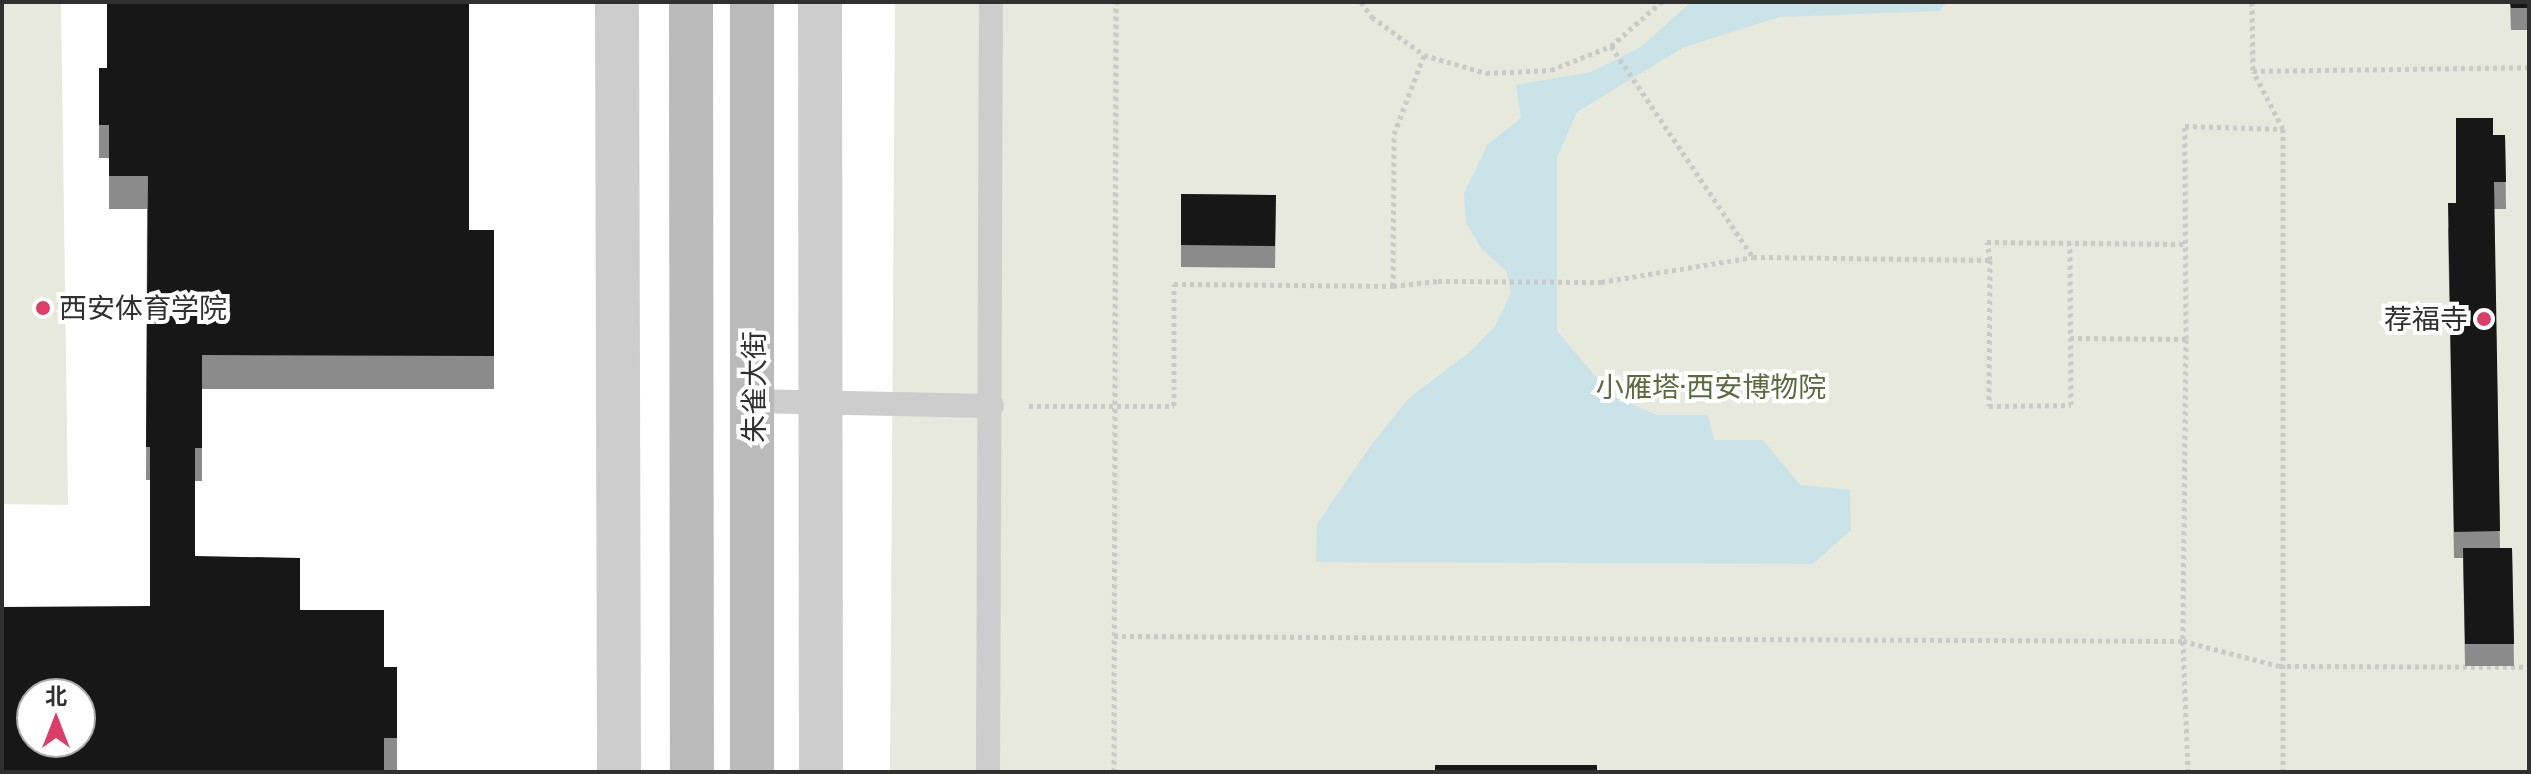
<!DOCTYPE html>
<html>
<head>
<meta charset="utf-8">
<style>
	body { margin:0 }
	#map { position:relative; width:2531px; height:774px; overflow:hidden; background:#fff; font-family:"Public Sans","Noto Sans SC",sans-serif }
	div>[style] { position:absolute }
	.green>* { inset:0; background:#e6e9dc }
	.water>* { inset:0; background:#cae3e9 }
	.path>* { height:5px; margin-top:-2.5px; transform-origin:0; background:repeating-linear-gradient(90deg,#cacaca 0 4px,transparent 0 8px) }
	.lane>* { height:24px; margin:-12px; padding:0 12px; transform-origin:12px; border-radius:12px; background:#cdcdcd }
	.street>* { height:44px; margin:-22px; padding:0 22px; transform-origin:22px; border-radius:22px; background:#cdcdcd }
	.secondary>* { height:44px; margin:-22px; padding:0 22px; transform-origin:22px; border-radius:22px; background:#bababa }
	.wall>* { inset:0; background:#8b8b8b }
	.building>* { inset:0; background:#171717 }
	.dots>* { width:22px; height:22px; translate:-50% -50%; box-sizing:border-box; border:4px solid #fff; border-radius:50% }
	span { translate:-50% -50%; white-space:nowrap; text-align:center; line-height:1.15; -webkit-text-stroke:8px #fff; paint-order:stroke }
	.poi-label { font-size:28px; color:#303030 }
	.left { translate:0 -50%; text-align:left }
	.right { translate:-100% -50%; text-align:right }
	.street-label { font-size:28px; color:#303030 }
	.park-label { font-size:28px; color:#5c6a40 }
	.frame { position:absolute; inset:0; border:4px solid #303030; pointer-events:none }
	.north { position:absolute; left:16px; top:678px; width:80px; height:80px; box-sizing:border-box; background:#fff; border:2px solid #acacac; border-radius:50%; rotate:0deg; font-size:22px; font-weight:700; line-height:32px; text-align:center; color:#303030 }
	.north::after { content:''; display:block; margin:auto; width:28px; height:36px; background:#db3f69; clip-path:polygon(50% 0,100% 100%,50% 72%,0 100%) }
</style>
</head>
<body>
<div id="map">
	<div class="green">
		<div style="clip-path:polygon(2px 2px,61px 2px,68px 505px,2px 504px)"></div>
		<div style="clip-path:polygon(895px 2px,2529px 2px,2529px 772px,890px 772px)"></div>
	</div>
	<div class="water">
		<div style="clip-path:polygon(1691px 2px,1948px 2px,1939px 11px,1780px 17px,1684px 47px,1577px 112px,1557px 158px,1557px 331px,1612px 396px,1657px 415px,1708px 415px,1714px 440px,1763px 440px,1800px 485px,1850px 490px,1851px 530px,1813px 564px,1316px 562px,1317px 524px,1372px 444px,1409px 398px,1471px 351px,1495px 326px,1511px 293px,1507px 272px,1481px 248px,1466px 223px,1464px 193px,1488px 144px,1521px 118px,1516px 85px,1591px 72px,1641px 47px)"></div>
	</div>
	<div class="path">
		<div style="left:1361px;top:2px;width:19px;rotate:54deg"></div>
		<div style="left:1372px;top:17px;width:64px;rotate:36.2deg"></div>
		<div style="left:1424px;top:55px;width:65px;rotate:16.2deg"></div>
		<div style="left:1486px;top:73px;width:65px;rotate:-2.6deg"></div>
		<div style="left:1551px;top:70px;width:65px;rotate:-21.8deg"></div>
		<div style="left:1611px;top:46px;width:67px;rotate:-41.3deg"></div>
		<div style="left:2252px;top:2px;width:69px;rotate:89.2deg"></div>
		<div style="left:1611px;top:46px;width:254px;rotate:56.1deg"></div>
		<div style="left:1990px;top:260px;width:18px;rotate:-99deg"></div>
		<div style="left:1987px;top:242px;width:198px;rotate:0.6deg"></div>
		<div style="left:1393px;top:286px;width:45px;rotate:-6.3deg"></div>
		<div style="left:1438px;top:281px;width:163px;rotate:0.4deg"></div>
		<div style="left:1601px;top:282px;width:154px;rotate:-9.3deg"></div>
		<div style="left:1753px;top:257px;width:237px;rotate:0.7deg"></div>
		<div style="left:1990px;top:260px;width:146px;rotate:90.4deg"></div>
		<div style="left:1989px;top:406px;width:82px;rotate:-0.7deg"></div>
		<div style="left:2071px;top:405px;width:162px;rotate:-90.4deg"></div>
		<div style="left:2070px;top:338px;width:116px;rotate:0.5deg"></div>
		<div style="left:2186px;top:339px;width:302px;rotate:90.6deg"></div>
		<div style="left:2183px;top:641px;width:131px;rotate:87.8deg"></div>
		<div style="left:2186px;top:339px;width:213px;rotate:-90.3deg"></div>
		<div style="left:2185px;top:126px;width:98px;rotate:1.8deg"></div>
		<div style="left:1029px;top:406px;width:145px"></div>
		<div style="left:1174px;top:406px;width:122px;rotate:-90deg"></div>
		<div style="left:1174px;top:284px;width:219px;rotate:0.5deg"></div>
		<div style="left:1393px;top:286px;width:152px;rotate:-89.6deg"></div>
		<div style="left:1394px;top:134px;width:85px;rotate:-69.2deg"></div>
		<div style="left:1114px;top:636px;width:1069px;rotate:0.27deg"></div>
		<div style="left:2183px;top:641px;width:99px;rotate:14.6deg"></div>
		<div style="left:2279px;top:666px;width:250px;rotate:0.2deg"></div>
		<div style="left:1114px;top:772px;width:770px;rotate:-89.85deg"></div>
		<div style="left:2283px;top:772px;width:643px;rotate:-90deg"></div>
		<div style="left:2283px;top:129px;width:65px;rotate:-117.3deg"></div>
		<div style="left:2253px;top:71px;width:276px;rotate:-0.8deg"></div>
	</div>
	<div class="lane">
		<div style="left:754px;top:401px;width:238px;rotate:1.2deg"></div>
		<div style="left:988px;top:772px;width:770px;rotate:-89.78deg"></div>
	</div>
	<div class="street">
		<div style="left:617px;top:2px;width:770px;rotate:89.85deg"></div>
		<div style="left:820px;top:2px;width:770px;rotate:89.93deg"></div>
	</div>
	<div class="secondary">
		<div style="left:691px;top:2px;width:770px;rotate:89.93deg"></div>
		<div style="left:752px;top:772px;width:770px;rotate:-90deg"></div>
	</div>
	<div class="wall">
		<div style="clip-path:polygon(2510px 2px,2529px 2px,2529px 30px,2511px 30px)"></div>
		<div style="clip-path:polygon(99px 68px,107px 68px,469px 230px,494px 230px,494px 389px,202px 389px,202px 481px,195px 481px,195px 556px,300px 610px,384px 667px,397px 667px,397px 772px,2px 772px,150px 606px,150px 480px,146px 480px,147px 209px,109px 209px,109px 158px,99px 158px)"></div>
		<div style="clip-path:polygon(2493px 135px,2505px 135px,2506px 209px,2494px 209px,2500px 548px,2512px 548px,2514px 666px,2465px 666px,2463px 558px,2454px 558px,2448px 230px,2456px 203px)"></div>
		<div style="clip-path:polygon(1181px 194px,1276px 195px,1275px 268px,1181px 267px)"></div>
	</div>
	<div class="building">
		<div style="clip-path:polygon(evenodd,107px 2px,469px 2px,469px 230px,494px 230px,494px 356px,202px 355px,202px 448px,195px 448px,195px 556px,300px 558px,300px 610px,384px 610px,384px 667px,397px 667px,397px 738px,384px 738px,384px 772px,2px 772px,2px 607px,150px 606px,150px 447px,146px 447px,148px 176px,109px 176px,109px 125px,99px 125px,99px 68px,107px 68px,107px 2px,32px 694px,80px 694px,80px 742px,32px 742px,32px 694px)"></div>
		<div style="clip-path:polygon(2510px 2px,2529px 2px,2529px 8px,2511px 8px)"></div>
		<div style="clip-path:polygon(2456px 118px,2493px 118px,2493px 135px,2505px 135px,2506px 182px,2494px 182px,2500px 531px,2454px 532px,2448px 203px,2456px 203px)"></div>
		<div style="clip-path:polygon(1181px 194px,1276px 195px,1275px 246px,1181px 245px)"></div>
		<div style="clip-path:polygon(2463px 548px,2512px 548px,2514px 644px,2465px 644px)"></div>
		<div style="clip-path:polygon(1435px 765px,1597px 765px,1597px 772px,1435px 772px)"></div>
	</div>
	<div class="dots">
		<div style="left:43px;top:308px;background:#db3f69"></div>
		<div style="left:2484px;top:319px;background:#db3f69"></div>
	</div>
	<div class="poi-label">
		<span class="left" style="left:59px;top:308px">西安体育学院</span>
		<span class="right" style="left:2468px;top:319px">荐福寺</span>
	</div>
	<div class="street-label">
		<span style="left:754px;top:387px;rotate:-90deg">朱雀大街</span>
	</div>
	<div class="park-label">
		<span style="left:1711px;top:387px">小雁塔·西安博物院</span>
	</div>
	<div class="frame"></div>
	<div class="north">北</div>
</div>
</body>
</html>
